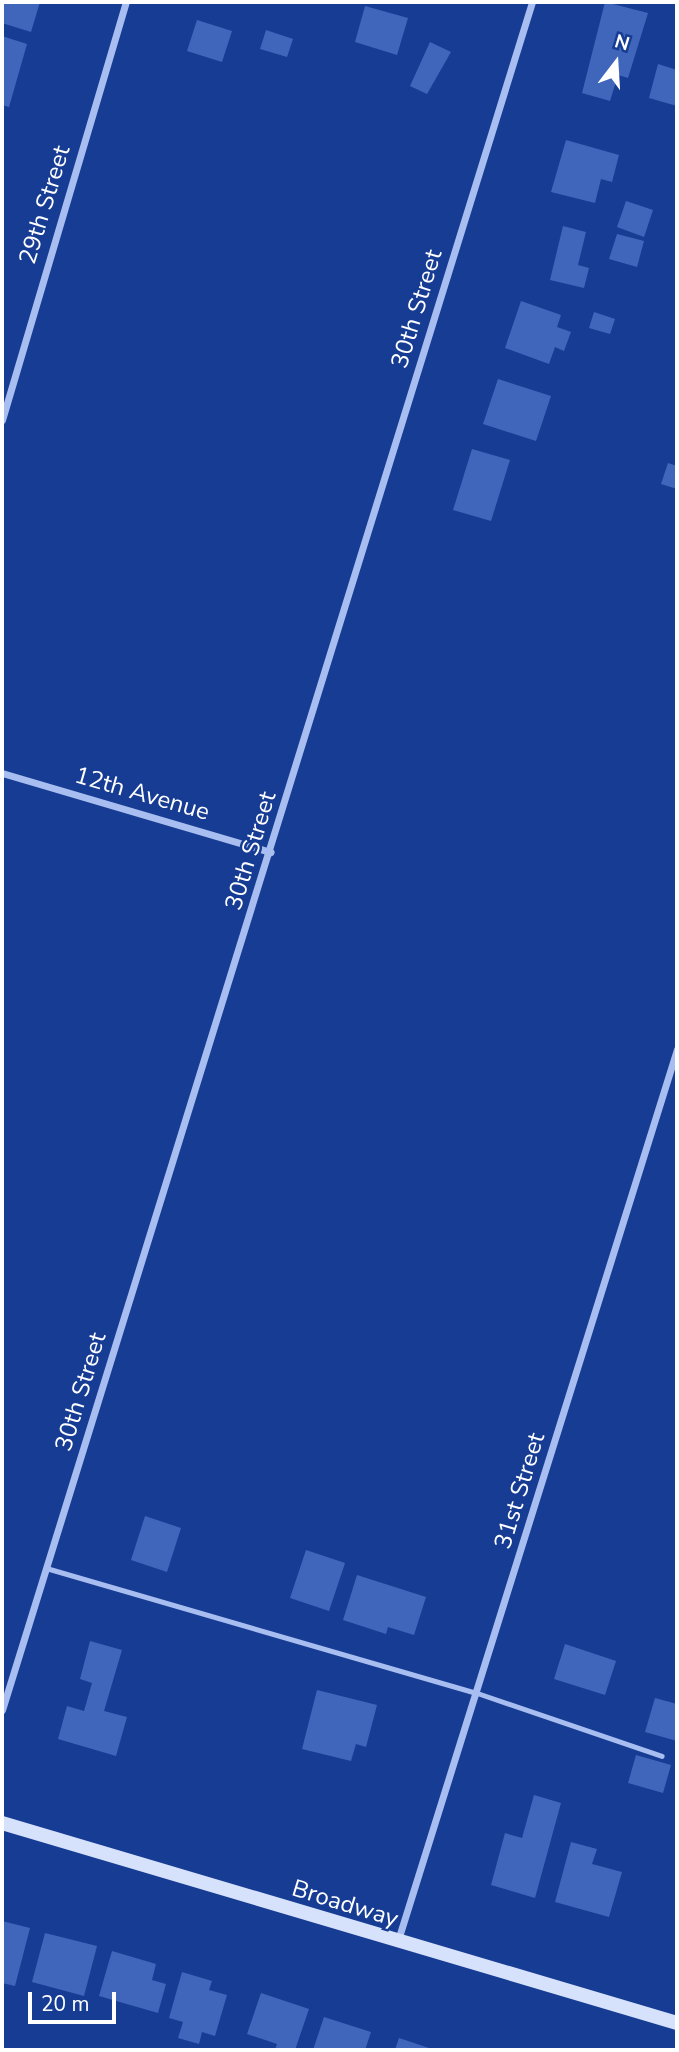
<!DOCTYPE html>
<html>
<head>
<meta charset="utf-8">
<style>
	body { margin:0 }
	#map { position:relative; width:679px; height:2052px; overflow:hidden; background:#173c94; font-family:"Nunito Sans",sans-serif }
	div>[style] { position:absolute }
	.building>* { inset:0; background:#4066bb }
	.lane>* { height:5px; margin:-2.5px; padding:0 2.5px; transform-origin:2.5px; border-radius:2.5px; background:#a8bef0 }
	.street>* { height:7px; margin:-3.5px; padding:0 3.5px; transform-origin:3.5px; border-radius:3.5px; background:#a8bef0 }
	.secondary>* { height:14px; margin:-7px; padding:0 7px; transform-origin:7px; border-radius:7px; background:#d6e1fb }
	span { translate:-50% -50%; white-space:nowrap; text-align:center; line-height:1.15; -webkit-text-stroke:5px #173c94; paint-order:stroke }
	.street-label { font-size:24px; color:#fff }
	.frame { position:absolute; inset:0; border:4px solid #fff; pointer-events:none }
	.north { position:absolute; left:581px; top:28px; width:70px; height:70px; -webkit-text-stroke:5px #173c94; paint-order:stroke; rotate:17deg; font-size:19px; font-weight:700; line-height:28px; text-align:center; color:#fff }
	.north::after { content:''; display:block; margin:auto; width:24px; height:32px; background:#fff; clip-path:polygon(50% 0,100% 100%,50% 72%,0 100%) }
	.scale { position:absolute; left:28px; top:1992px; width:88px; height:32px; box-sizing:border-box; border:4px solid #fff; border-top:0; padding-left:9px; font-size:21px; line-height:24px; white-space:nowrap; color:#fff; -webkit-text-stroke:5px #173c94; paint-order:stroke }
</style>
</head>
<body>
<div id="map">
	<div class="building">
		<div style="clip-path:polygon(2px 2px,40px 2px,31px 32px,2px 23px)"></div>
		<div style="clip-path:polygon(605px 2px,648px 13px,628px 78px,618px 75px,610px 101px,582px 93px)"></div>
		<div style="clip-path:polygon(365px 6px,408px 18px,397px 55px,355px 42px)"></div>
		<div style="clip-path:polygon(197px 20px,232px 31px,222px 62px,187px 51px)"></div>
		<div style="clip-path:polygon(266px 30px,293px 39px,287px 57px,260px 49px)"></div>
		<div style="clip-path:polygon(2px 36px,27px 44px,9px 107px,2px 105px)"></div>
		<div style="clip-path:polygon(430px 42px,451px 52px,427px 94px,410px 86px)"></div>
		<div style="clip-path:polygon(658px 64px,677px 70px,677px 106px,649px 98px)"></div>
		<div style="clip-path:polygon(566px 140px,619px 155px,612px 182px,601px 179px,595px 203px,551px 192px)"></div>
		<div style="clip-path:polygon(626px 201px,653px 210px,644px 237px,617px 227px)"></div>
		<div style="clip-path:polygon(563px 226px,586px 232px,578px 265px,589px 268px,584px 288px,550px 280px)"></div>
		<div style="clip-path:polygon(617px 234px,644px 241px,637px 267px,609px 259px)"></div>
		<div style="clip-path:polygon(521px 301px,561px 315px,557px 327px,571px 332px,564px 351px,555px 347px,549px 364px,505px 348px)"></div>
		<div style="clip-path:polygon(594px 312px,615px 319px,610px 334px,589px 328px)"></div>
		<div style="clip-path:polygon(498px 379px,551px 396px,536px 441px,483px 424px)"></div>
		<div style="clip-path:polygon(472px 449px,510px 460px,491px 521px,453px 510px)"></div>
		<div style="clip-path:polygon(668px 463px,677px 466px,677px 489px,661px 484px)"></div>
		<div style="clip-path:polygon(145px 1516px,181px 1528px,167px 1572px,131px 1560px)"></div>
		<div style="clip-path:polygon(306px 1550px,345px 1563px,329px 1611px,290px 1598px)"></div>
		<div style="clip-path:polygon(357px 1575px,426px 1597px,414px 1635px,388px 1627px,386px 1634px,343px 1620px)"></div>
		<div style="clip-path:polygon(90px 1641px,122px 1650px,104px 1711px,127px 1717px,116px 1756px,58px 1739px,67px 1706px,84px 1711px,92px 1683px,80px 1679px)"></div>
		<div style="clip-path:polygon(565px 1644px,616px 1661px,605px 1695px,554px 1679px)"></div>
		<div style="clip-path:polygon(317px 1690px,377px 1705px,366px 1747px,356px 1744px,351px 1761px,302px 1749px)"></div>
		<div style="clip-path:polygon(655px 1698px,677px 1704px,677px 1741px,645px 1732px)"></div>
		<div style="clip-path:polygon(636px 1755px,671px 1765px,663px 1793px,628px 1783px)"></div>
		<div style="clip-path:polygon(534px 1795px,561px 1803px,535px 1898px,491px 1885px,505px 1833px,522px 1838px)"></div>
		<div style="clip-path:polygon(571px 1842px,597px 1849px,592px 1864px,622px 1872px,609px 1917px,555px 1902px)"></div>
		<div style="clip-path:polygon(2px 1921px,30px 1928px,15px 1986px,2px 1983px)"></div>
		<div style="clip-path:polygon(45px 1933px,97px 1946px,84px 1996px,32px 1982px)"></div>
		<div style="clip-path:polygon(112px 1951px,156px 1964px,152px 1980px,166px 1984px,158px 2013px,99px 1996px)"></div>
		<div style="clip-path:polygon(182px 1972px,212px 1981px,209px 1990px,227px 1995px,215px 2036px,202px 2032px,199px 2044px,178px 2038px,183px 2022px,169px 2018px)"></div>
		<div style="clip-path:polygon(261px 1993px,309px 2009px,295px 2050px,275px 2050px,277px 2044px,247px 2034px)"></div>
		<div style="clip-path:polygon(324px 2017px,371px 2032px,365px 2050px,313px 2050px)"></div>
		<div style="clip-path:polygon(399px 2038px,435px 2050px,395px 2050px)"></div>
	</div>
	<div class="lane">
		<div style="left:46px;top:1568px;width:449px;rotate:16.2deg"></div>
		<div style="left:477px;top:1693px;width:195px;rotate:18.8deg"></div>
	</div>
	<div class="street">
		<div style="left:2px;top:420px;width:436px;rotate:-73.5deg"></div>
		<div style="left:2px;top:773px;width:280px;rotate:16.4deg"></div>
		<div style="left:2px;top:1710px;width:1788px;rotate:-72.76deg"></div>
		<div style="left:398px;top:1940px;width:934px;rotate:-72.61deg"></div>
	</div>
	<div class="secondary">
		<div style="left:2px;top:1823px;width:704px;rotate:16.5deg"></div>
	</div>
	<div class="street-label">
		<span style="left:45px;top:205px;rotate:-73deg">29th Street</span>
		<span style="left:417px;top:309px;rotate:-73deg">30th Street</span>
		<span style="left:142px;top:794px;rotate:16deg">12th Avenue</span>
		<span style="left:251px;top:851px;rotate:-73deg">30th Street</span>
		<span style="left:81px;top:1392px;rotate:-73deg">30th Street</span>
		<span style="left:520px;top:1491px;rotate:-73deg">31st Street</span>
		<span style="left:345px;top:1904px;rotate:17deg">Broadway</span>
	</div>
	<div class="frame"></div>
	<div class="north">N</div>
	<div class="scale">20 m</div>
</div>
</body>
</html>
